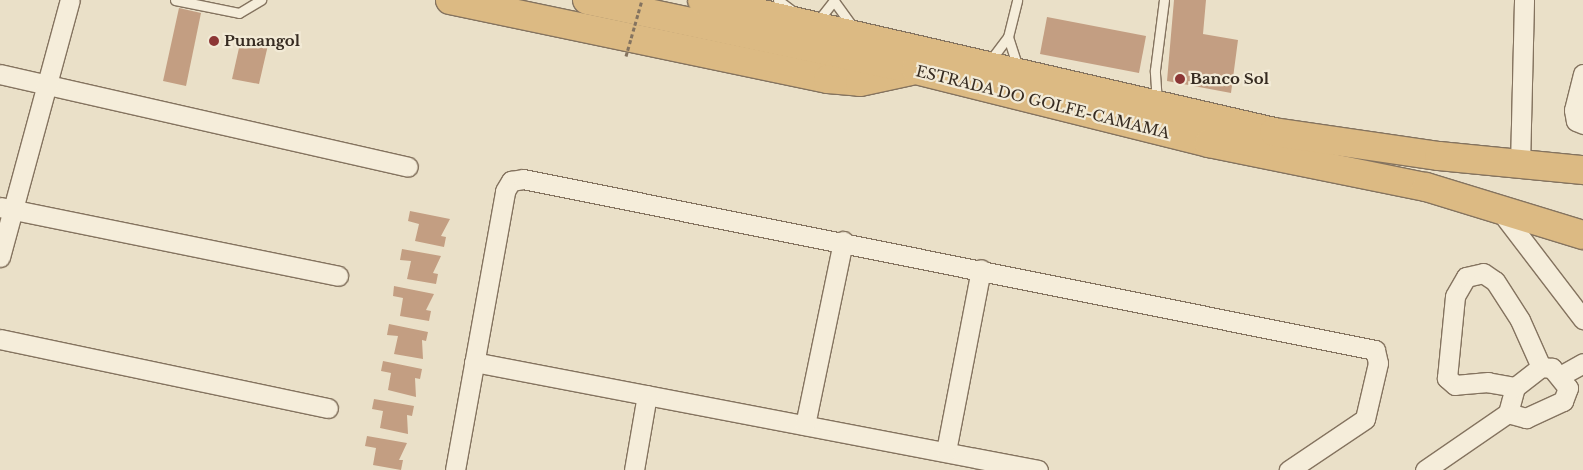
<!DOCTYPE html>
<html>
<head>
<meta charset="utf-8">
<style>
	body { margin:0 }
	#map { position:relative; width:1583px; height:470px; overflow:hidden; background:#eae0c8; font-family:"Libre Baskerville",serif }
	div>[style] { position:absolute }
	.building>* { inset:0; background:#c39e82 }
	.roads { filter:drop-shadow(1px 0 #84735f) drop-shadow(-1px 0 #84735f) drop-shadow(0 1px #84735f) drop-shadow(0 -1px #84735f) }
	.service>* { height:9px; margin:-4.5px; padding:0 4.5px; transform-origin:4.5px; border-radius:4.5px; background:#f5edda }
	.minor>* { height:19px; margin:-9.5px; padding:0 9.5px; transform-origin:9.5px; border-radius:9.5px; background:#f5edda }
	.trunk>* { height:28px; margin:-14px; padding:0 14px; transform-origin:14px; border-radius:14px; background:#dcba83 }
	.path-bridge>* { height:3px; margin-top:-1.5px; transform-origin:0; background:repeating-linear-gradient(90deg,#84735f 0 4px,transparent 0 6.5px) }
	.dots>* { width:14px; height:14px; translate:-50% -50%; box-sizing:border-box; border:2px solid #f2ead6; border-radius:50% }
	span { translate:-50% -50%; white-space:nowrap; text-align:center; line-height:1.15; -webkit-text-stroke:4.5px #f2ead6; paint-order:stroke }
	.poi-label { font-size:15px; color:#362b21; font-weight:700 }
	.left { translate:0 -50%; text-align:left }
	.street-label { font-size:15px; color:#362b21 }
</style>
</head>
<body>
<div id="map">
	<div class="building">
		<div style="clip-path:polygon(1174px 0,1206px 0,1203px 34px,1238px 40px,1231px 93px,1167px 81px)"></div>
		<div style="clip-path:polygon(179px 8px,201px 13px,186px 86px,163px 81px)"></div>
		<div style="clip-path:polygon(1047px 17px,1146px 36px,1139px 73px,1040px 54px)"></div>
		<div style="clip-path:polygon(241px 39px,268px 45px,259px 84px,232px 79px)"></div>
		<div style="clip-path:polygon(410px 211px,450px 219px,441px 236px,446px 237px,444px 247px,415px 241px,419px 224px,408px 221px)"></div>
		<div style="clip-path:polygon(402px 249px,441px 256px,433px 273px,438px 274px,436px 284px,407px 279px,411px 261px,400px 260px)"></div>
		<div style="clip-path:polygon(394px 286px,434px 294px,426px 310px,431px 311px,429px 321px,400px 316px,403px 298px,393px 296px)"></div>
		<div style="clip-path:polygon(389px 324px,428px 332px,426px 341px,422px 340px,423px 359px,394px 354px,398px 336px,387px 335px)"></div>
		<div style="clip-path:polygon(383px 361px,422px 369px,420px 379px,415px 378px,416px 397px,388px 390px,391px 373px,381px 371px)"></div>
		<div style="clip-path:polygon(374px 399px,414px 406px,412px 416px,407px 415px,408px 434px,380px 428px,383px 411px,372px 409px)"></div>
		<div style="clip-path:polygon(367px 436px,407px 443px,399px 460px,403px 460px,401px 470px,373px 465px,376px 448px,365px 446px)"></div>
	</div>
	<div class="roads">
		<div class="service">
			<div style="left:175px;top:0;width:65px;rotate:11.5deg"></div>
			<div style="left:239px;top:13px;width:26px;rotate:-31deg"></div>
			<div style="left:778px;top:0;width:20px;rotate:37deg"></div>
			<div style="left:834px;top:1px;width:31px;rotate:54deg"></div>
			<div style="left:817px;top:22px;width:28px;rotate:-52deg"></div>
			<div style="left:1008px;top:37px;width:32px;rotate:72deg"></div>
			<div style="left:989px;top:62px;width:31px;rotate:-53deg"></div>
			<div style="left:1008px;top:37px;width:38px;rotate:-76deg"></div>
			<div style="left:1157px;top:102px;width:32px;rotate:-94deg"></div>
			<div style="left:1155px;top:70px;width:71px;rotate:-82.7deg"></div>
		</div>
		<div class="minor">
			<div style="left:0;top:74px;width:418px;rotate:12.8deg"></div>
			<div style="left:1583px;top:74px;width:37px;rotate:104deg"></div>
			<div style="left:1574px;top:110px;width:11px;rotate:80deg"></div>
			<div style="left:1576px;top:121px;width:8px;rotate:23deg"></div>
			<div style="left:1520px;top:165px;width:165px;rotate:-88.6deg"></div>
			<div style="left:0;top:207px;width:345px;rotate:11.5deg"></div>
			<div style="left:1498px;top:208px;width:140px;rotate:52.6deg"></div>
			<div style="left:0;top:257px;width:266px;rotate:-74.8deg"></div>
			<div style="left:0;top:339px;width:335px;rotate:11.9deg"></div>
			<div style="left:474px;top:362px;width:574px;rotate:10.84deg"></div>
			<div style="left:1560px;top:376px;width:26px;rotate:-29deg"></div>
			<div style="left:1515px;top:387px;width:27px;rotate:105deg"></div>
			<div style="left:1508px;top:413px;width:19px;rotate:16deg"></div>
			<div style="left:1526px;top:418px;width:41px;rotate:-24.7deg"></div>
			<div style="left:1563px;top:401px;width:14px;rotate:-69deg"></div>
			<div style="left:1568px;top:388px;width:26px;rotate:-129deg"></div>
			<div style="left:1552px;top:368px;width:11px;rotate:-175deg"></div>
			<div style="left:1541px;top:367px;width:33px;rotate:142deg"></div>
			<div style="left:1515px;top:387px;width:27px;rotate:-170deg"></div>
			<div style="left:1488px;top:382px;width:33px;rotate:175deg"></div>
			<div style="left:1455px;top:385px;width:11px;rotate:-139deg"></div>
			<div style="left:1447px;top:378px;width:82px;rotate:-84.4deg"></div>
			<div style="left:1455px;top:296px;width:22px;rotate:-60deg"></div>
			<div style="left:1466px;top:277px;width:17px;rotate:-13deg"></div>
			<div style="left:1483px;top:273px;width:14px;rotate:34deg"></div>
			<div style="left:1495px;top:281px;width:46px;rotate:57.3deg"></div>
			<div style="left:1520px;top:320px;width:51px;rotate:65.9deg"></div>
			<div style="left:805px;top:425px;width:188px;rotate:-78.3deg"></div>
			<div style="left:946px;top:451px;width:185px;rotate:-79.1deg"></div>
			<div style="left:455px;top:470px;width:283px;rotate:-79.8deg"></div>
			<div style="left:505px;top:191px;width:12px;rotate:-59deg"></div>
			<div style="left:511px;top:181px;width:12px;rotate:-9deg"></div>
			<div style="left:523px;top:179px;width:869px;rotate:11.35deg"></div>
			<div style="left:1375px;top:350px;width:13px;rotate:77deg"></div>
			<div style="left:1378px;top:363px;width:57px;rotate:103.1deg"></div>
			<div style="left:1365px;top:419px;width:92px;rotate:146.1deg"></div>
			<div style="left:634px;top:470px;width:76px;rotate:-80.2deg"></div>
			<div style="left:1425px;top:470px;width:101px;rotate:-34.5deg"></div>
		</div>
		<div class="trunk">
			<div style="left:450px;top:0;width:386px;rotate:11.8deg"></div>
			<div style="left:828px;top:79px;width:32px;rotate:5deg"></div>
			<div style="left:860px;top:82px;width:52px;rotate:-12.2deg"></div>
			<div style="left:587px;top:0;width:336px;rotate:12deg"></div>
			<div style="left:916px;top:70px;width:302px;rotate:14deg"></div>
			<div style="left:1209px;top:143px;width:221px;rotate:11.5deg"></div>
			<div style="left:1426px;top:187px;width:164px;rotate:17deg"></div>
			<div style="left:702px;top:0;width:587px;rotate:12.99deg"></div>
			<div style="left:1274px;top:132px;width:167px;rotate:8.3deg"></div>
			<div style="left:1439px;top:156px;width:145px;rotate:5.6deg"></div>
		</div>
	</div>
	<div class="path-bridge">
		<div style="left:626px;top:56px;width:58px;rotate:-74.1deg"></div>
	</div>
	<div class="dots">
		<div style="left:214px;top:41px;background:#8c3635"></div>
		<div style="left:1180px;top:79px;background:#8c3635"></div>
	</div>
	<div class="poi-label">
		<span class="left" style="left:224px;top:41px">Punangol</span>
		<span class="left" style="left:1190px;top:79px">Banco Sol</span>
	</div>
	<div class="street-label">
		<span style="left:1043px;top:102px;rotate:14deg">ESTRADA DO GOLFE-CAMAMA</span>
	</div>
</div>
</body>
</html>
